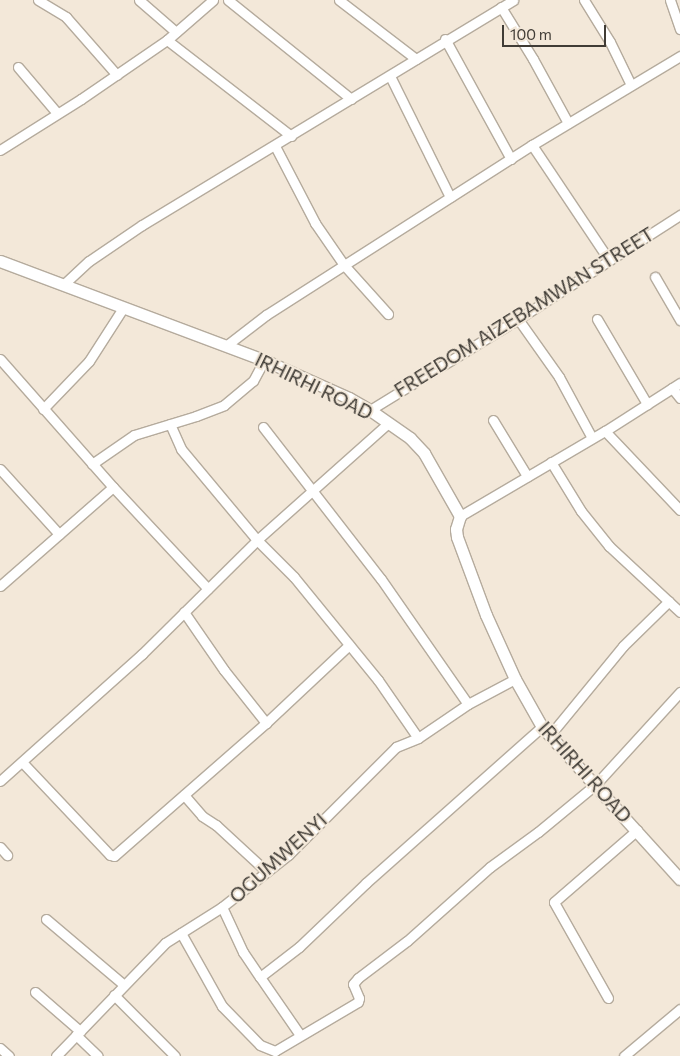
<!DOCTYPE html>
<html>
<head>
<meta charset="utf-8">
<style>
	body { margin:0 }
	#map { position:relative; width:680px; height:1056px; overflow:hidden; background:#f3e8d9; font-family:Commissioner,sans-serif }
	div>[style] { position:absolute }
	.roads { filter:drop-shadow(1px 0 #b5ab9d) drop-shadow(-1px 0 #b5ab9d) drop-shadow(0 1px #b5ab9d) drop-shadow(0 -1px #b5ab9d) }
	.street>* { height:9px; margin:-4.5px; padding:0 4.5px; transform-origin:4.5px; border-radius:4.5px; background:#fff }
	.secondary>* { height:11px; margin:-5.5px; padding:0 5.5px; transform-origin:5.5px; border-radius:5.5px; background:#fff }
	span { translate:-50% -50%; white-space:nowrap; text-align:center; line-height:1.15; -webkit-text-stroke:4px #f3e8d9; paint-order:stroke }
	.street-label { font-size:19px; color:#403c36 }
	.scale { position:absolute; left:502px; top:25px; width:104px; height:22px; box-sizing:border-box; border:2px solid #403c36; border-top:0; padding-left:6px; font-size:15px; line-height:18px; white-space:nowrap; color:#403c36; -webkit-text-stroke:4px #f3e8d9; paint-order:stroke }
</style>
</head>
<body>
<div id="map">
	<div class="roads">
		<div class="street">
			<div style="left:38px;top:0;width:33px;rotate:31deg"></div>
			<div style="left:66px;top:17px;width:77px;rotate:48.7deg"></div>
			<div style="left:139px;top:0;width:49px;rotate:40.9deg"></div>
			<div style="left:228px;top:0;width:158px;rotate:38.8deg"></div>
			<div style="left:339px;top:0;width:97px;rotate:37.5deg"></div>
			<div style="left:584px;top:0;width:49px;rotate:58.2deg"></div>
			<div style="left:610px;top:42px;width:48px;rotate:64deg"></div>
			<div style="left:670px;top:0;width:31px;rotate:71deg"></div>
			<div style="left:501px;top:7px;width:61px;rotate:58.4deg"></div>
			<div style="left:533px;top:59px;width:73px;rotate:61.3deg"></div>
			<div style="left:445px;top:39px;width:137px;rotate:61.2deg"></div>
			<div style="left:167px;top:40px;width:157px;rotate:37.7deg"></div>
			<div style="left:18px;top:67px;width:60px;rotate:49.7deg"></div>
			<div style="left:390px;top:76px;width:135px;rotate:63.6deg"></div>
			<div style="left:532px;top:145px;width:138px;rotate:56.2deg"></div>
			<div style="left:275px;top:146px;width:87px;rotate:62.5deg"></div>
			<div style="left:315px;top:223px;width:51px;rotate:55.4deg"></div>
			<div style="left:344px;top:265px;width:66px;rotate:48.1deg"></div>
			<div style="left:0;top:150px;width:96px;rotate:-32.2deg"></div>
			<div style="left:81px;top:99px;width:104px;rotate:-34.5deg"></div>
			<div style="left:167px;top:40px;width:61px;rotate:-41deg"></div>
			<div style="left:655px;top:277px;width:50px;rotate:59.8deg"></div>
			<div style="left:63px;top:285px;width:35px;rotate:-43deg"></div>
			<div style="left:89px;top:261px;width:64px;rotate:-34.2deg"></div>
			<div style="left:142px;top:225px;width:434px;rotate:-31.2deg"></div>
			<div style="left:518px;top:319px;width:71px;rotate:54.7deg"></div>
			<div style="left:559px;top:377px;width:69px;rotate:61.6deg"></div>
			<div style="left:597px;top:319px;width:99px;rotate:59.5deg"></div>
			<div style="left:227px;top:345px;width:49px;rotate:-37.6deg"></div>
			<div style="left:266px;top:315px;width:316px;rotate:-32.6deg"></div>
			<div style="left:532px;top:145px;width:173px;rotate:-31deg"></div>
			<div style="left:0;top:359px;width:171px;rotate:48.6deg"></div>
			<div style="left:113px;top:487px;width:139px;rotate:47deg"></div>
			<div style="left:672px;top:388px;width:13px;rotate:51deg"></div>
			<div style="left:43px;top:409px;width:66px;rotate:-46.2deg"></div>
			<div style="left:89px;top:361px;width:63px;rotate:-57.3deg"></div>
			<div style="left:370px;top:410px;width:174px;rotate:-31.6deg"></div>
			<div style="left:518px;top:319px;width:193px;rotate:-32.7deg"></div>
			<div style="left:493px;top:420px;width:66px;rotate:58.7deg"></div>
			<div style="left:170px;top:424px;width:27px;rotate:66deg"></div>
			<div style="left:181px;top:449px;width:119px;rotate:50.1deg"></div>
			<div style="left:257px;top:540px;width:52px;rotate:45deg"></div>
			<div style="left:294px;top:577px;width:133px;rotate:50.8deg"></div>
			<div style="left:378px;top:680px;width:70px;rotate:55.4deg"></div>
			<div style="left:263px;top:427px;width:192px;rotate:52.2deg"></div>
			<div style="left:381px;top:579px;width:152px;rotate:55.2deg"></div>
			<div style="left:605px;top:431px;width:109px;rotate:46.5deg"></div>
			<div style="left:551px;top:462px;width:57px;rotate:58.5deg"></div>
			<div style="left:581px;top:511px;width:45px;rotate:51.3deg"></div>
			<div style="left:609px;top:546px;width:97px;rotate:42.9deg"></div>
			<div style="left:92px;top:464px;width:51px;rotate:-34.6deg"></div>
			<div style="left:134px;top:435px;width:65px;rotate:-17deg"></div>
			<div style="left:196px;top:416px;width:30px;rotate:-21deg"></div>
			<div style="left:224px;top:405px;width:38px;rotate:-40deg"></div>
			<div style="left:253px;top:381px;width:24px;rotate:-62deg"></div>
			<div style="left:0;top:469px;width:88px;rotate:47.8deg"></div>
			<div style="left:460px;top:516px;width:168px;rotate:-30.4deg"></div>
			<div style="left:605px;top:431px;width:89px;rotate:-32.6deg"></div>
			<div style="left:0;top:586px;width:150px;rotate:-41.2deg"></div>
			<div style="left:184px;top:612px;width:70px;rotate:55.4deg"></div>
			<div style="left:224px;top:670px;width:68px;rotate:51.6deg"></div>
			<div style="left:550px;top:735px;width:115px;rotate:-50.6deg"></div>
			<div style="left:623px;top:646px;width:64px;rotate:-44.4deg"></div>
			<div style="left:22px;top:762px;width:128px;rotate:46.6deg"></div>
			<div style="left:110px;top:855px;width:4px;rotate:14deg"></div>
			<div style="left:114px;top:856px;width:202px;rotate:-41.2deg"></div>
			<div style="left:266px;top:723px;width:114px;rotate:-43.2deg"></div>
			<div style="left:0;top:781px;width:191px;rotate:-41.8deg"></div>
			<div style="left:142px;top:654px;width:162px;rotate:-44.7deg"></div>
			<div style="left:257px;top:540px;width:174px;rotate:-41.7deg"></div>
			<div style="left:184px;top:795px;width:28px;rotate:49deg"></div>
			<div style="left:202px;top:816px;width:17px;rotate:33deg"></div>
			<div style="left:216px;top:825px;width:69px;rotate:42.7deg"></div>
			<div style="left:0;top:847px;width:11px;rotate:49deg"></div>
			<div style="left:222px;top:907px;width:50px;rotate:65deg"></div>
			<div style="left:243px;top:952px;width:30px;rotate:56deg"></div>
			<div style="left:260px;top:977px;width:49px;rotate:-37.6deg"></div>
			<div style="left:299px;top:947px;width:93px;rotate:-43.7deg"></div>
			<div style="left:366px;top:883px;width:235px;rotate:-41.6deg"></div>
			<div style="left:46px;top:919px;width:102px;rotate:40.2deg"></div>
			<div style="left:181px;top:933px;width:84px;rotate:60.7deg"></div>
			<div style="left:222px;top:1006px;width:54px;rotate:45.7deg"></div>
			<div style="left:260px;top:1045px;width:16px;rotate:22deg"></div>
			<div style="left:275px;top:1051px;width:96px;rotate:-30.6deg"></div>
			<div style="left:358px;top:1002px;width:4px;rotate:-76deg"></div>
			<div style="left:359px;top:998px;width:15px;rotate:-113deg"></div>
			<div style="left:353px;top:984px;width:8px;rotate:-50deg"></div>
			<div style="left:358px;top:978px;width:61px;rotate:-37.1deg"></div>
			<div style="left:407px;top:941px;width:111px;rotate:-41.7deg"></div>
			<div style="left:490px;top:867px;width:59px;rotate:-36.1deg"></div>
			<div style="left:538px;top:832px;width:75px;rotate:-39.6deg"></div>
			<div style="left:596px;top:784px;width:125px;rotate:-47.6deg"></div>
			<div style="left:260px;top:977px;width:70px;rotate:55.4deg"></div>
			<div style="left:35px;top:992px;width:60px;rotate:40.9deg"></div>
			<div style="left:114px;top:995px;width:86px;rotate:45deg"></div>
			<div style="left:608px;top:998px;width:110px;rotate:-119.4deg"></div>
			<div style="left:554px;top:902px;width:110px;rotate:-40.9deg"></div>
			<div style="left:76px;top:1035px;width:30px;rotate:44deg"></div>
			<div style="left:0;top:1048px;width:12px;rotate:42deg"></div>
			<div style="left:56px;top:1056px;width:157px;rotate:-46deg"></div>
			<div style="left:165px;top:943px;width:67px;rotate:-32.3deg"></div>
			<div style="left:222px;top:907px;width:84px;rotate:-38.2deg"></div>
			<div style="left:288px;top:855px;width:153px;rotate:-45deg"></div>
			<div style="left:396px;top:747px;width:24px;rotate:-22deg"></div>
			<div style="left:418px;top:738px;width:60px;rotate:-34.2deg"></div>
			<div style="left:468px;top:704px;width:53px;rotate:-28deg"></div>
			<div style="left:624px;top:1056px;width:73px;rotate:-40deg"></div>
		</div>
		<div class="secondary">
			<div style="left:0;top:261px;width:282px;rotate:20.6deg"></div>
			<div style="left:264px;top:360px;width:93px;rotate:24.1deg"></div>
			<div style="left:349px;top:398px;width:24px;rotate:30deg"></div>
			<div style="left:370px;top:410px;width:49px;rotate:35deg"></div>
			<div style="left:410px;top:438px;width:21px;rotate:47deg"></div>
			<div style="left:424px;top:453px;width:73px;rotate:60.3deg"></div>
			<div style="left:460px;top:516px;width:14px;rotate:107deg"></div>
			<div style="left:456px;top:529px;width:8px;rotate:83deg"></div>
			<div style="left:457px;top:537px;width:83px;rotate:69.6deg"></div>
			<div style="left:486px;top:615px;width:70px;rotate:65.6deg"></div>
			<div style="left:515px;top:679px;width:55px;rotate:60.6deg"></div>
			<div style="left:542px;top:727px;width:205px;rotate:47.8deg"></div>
		</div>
	</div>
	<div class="street-label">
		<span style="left:524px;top:312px;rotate:-32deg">FREEDOM AIZEBAMWAN STREET</span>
		<span style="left:314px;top:386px;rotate:26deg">IRHIRHI ROAD</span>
		<span style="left:585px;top:772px;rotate:48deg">IRHIRHI ROAD</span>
		<span style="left:278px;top:858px;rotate:-42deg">OGUMWENYI</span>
	</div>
	<div class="scale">100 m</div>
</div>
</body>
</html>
